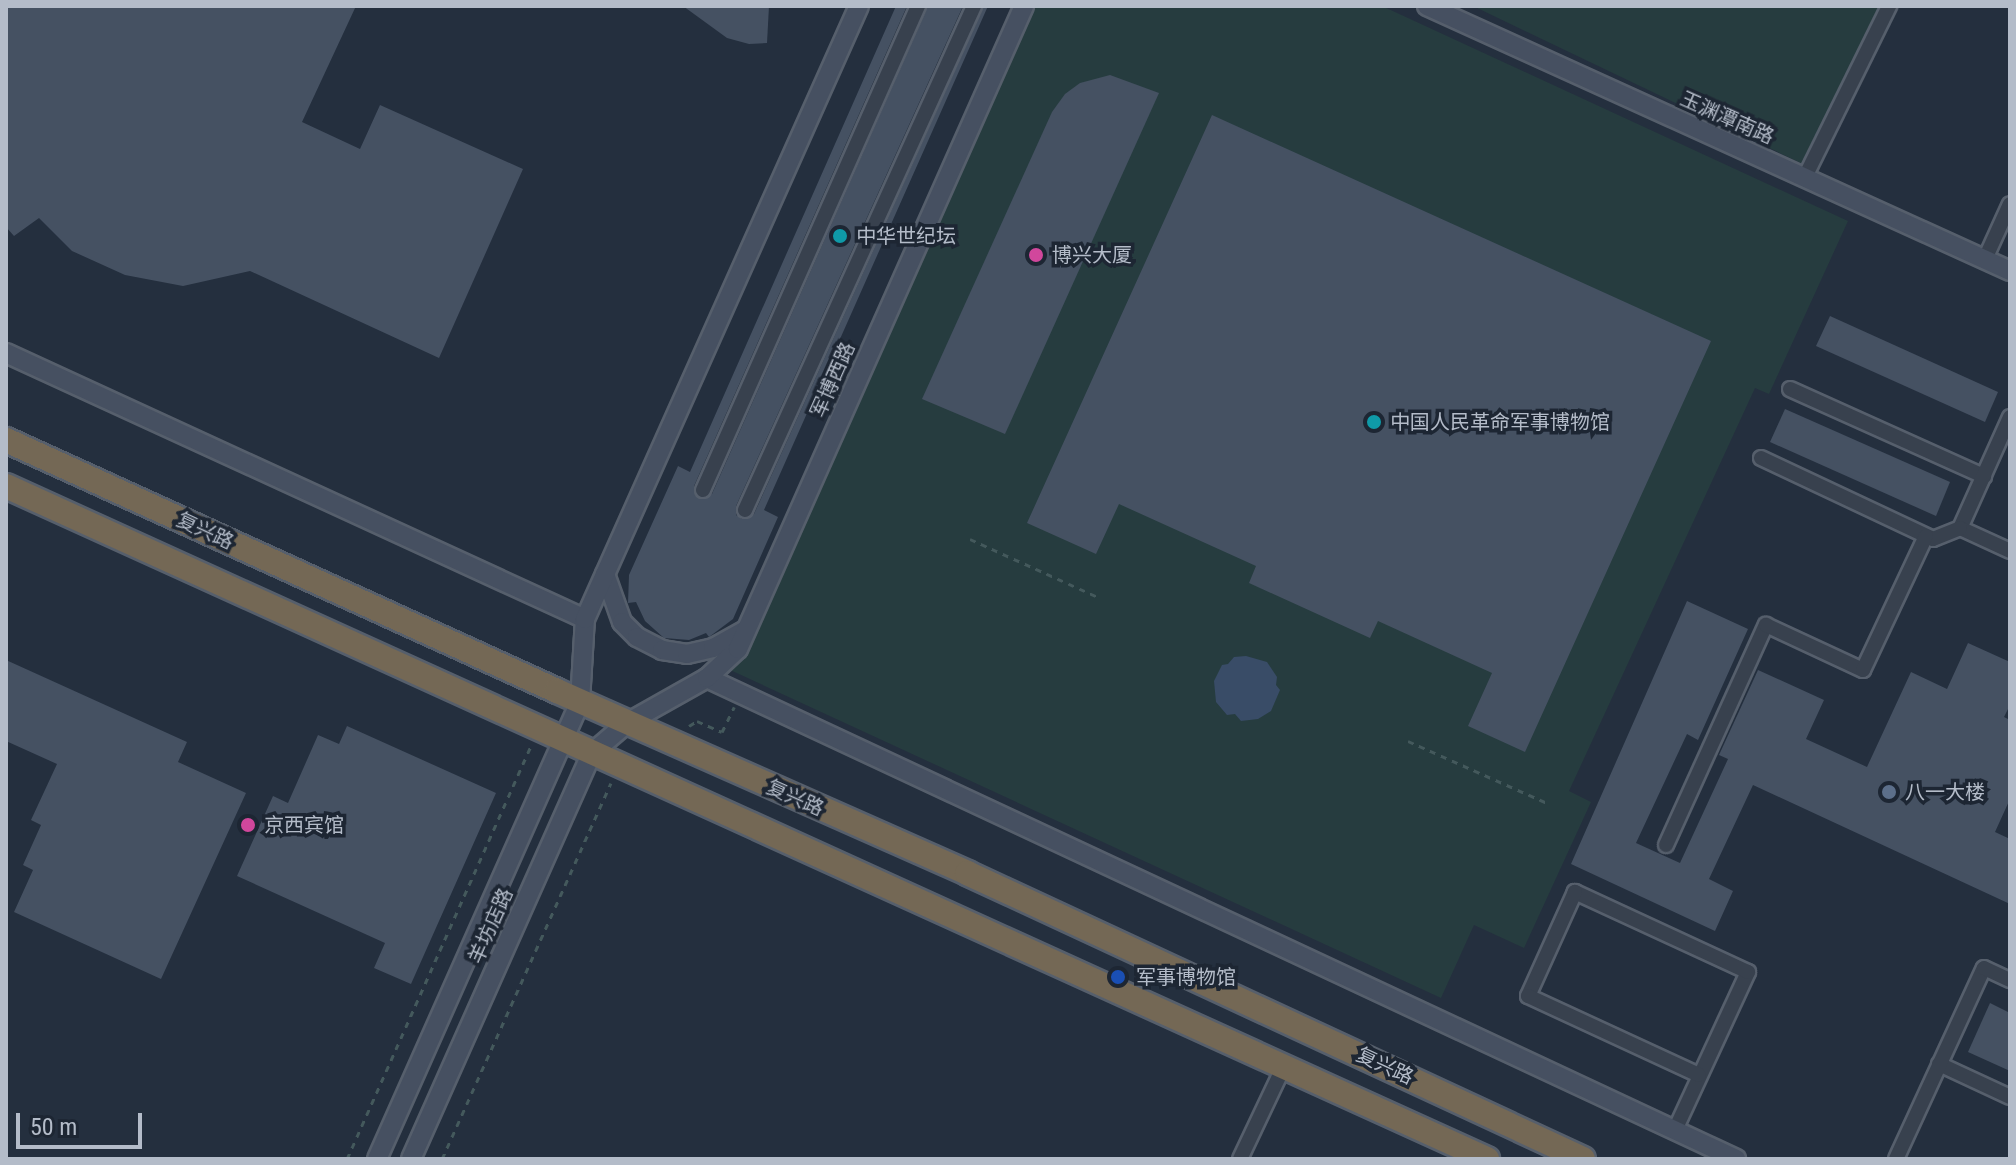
<!DOCTYPE html>
<html>
<head>
<meta charset="utf-8">
<style>
	body { margin:0 }
	#map { position:relative; width:2016px; height:1165px; overflow:hidden; background:#242f3e; font-family:"Roboto Condensed","Noto Sans SC",sans-serif }
	div>[style] { position:absolute }
	.green>* { inset:0; background:#263c3f }
	.water>* { inset:0; background:#394c67 }
	.building>* { inset:0; background:#455162 }
	.path>* { height:3px; margin-top:-1.5px; transform-origin:0; background:repeating-linear-gradient(90deg,#44595c 0 6px,transparent 0 12px) }
	.roads { filter:drop-shadow(2px 0 #565f6c) drop-shadow(-2px 0 #565f6c) drop-shadow(0 2px #565f6c) drop-shadow(0 -2px #565f6c) }
	.street>* { height:14px; margin:-7px; padding:0 7px; transform-origin:7px; border-radius:7px; background:#38414e }
	.secondary>* { height:18px; margin:-9px; padding:0 9px; transform-origin:9px; border-radius:9px; background:#465061 }
	.highway>* { height:24px; margin:-12px; padding:0 12px; transform-origin:12px; border-radius:12px; background:#746855 }
	.dots>* { width:22px; height:22px; translate:-50% -50%; box-sizing:border-box; border:4px solid #1d2633; border-radius:50% }
	span { translate:-50% -50%; white-space:nowrap; text-align:center; line-height:1.15; -webkit-text-stroke:7px #1d2633; paint-order:stroke }
	.street-label { font-size:20px; color:#b4bcc9 }
	.poi-label { font-size:20px; color:#b4bcc9 }
	.left { translate:0 -50%; text-align:left }
	.frame { position:absolute; inset:0; border:8px solid #b4bcc9; pointer-events:none }
	.scale { position:absolute; left:16px; top:1113px; width:126px; height:36px; box-sizing:border-box; border:4px solid #b4bcc9; border-top:0; padding-left:10px; font-size:24px; line-height:28px; white-space:nowrap; color:#b4bcc9; -webkit-text-stroke:6px #1d2633; paint-order:stroke }
</style>
</head>
<body>
<div id="map">
	<div class="green">
		<div style="clip-path:polygon(1034px 6px,1382px 6px,1848px 221px,1769px 394px,1755px 388px,1569px 791px,1591px 802px,1524px 948px,1474px 925px,1441px 998px,728px 669px)"></div>
		<div style="clip-path:polygon(1473px 6px,1882px 6px,1809px 167px)"></div>
	</div>
	<div class="water">
		<div style="clip-path:polygon(1246px 656px,1267px 662px,1277px 677px,1276px 685px,1280px 690px,1271px 711px,1258px 719px,1241px 721px,1235px 714px,1227px 715px,1216px 702px,1214px 681px,1222px 665px,1228px 664px,1234px 657px)"></div>
	</div>
	<div class="building">
		<div style="clip-path:polygon(6px 6px,356px 6px,302px 122px,360px 149px,380px 105px,523px 169px,439px 358px,250px 271px,183px 286px,125px 275px,72px 251px,39px 218px,14px 236px,6px 227px)"></div>
		<div style="clip-path:polygon(683px 6px,769px 6px,767px 43px,749px 44px,727px 38px)"></div>
		<div style="clip-path:polygon(896px 6px,907px 6px,694px 486px,695px 495px,700px 499px,712px 494px,928px 6px,963px 6px,736px 506px,736px 515px,742px 519px,754px 514px,984px 6px,988px 6px,764px 510px,778px 517px,733px 619px,709px 637px,706px 633px,689px 640px,664px 638px,645px 621px,636px 602px,628px 603px,629px 575px,678px 466px,690px 472px)"></div>
		<div style="clip-path:polygon(1110px 75px,1159px 93px,1005px 434px,922px 399px,1052px 112px,1065px 94px,1080px 83px)"></div>
		<div style="clip-path:polygon(1212px 115px,1711px 341px,1525px 752px,1468px 726px,1492px 673px,1378px 621px,1370px 638px,1249px 583px,1256px 566px,1119px 504px,1096px 554px,1027px 523px)"></div>
		<div style="clip-path:polygon(1830px 316px,1998px 392px,1985px 422px,1816px 346px)"></div>
		<div style="clip-path:polygon(1785px 409px,1950px 482px,1936px 516px,1770px 442px)"></div>
		<div style="clip-path:polygon(1687px 601px,1748px 629px,1698px 740px,1687px 734px,1636px 843px,1680px 863px,1728px 759px,1719px 755px,1758px 670px,1824px 700px,1806px 739px,1867px 767px,1911px 672px,1947px 689px,1968px 643px,2010px 662px,2010px 705px,2004px 717px,2010px 720px,2010px 799px,1995px 832px,2010px 839px,2010px 904px,1753px 785px,1709px 879px,1733px 891px,1715px 931px,1571px 864px)"></div>
		<div style="clip-path:polygon(6px 660px,187px 742px,178px 762px,246px 793px,161px 979px,14px 912px,33px 870px,23px 865px,41px 825px,31px 820px,57px 764px,6px 741px)"></div>
		<div style="clip-path:polygon(347px 726px,496px 793px,411px 984px,374px 968px,385px 943px,237px 876px,273px 796px,288px 803px,318px 735px,339px 744px)"></div>
		<div style="clip-path:polygon(1990px 1003px,2010px 1013px,2010px 1071px,1968px 1052px)"></div>
	</div>
	<div class="path">
		<div style="left:970px;top:539px;width:141px;rotate:24.4deg"></div>
		<div style="left:689px;top:726px;width:9px;rotate:-32deg"></div>
		<div style="left:697px;top:721px;width:27px;rotate:24deg"></div>
		<div style="left:722px;top:732px;width:28px;rotate:-64deg"></div>
		<div style="left:1408px;top:741px;width:152px;rotate:24deg"></div>
		<div style="left:347px;top:1159px;width:452px;rotate:-66deg"></div>
		<div style="left:442px;top:1159px;width:412px;rotate:-65.8deg"></div>
	</div>
	<div class="roads">
		<div class="street">
			<div style="left:1805px;top:177px;width:191px;rotate:-63.8deg"></div>
			<div style="left:1985px;top:259px;width:60px;rotate:-65.6deg"></div>
			<div style="left:1790px;top:389px;width:213px;rotate:24.2deg"></div>
			<div style="left:2010px;top:417px;width:122px;rotate:114.2deg"></div>
			<div style="left:1960px;top:528px;width:55px;rotate:24.7deg"></div>
			<div style="left:1761px;top:458px;width:190px;rotate:25.2deg"></div>
			<div style="left:1933px;top:539px;width:29px;rotate:-22deg"></div>
			<div style="left:703px;top:490px;width:530px;rotate:-66.05deg"></div>
			<div style="left:745px;top:510px;width:554px;rotate:-65.56deg"></div>
			<div style="left:1666px;top:845px;width:242px;rotate:-65.6deg"></div>
			<div style="left:1766px;top:625px;width:107px;rotate:24.9deg"></div>
			<div style="left:1863px;top:670px;width:148px;rotate:-64.8deg"></div>
			<div style="left:1939px;top:1064px;width:78px;rotate:24.9deg"></div>
			<div style="left:1675px;top:1130px;width:174px;rotate:-65.2deg"></div>
			<div style="left:1748px;top:972px;width:191px;rotate:-155.2deg"></div>
			<div style="left:1575px;top:892px;width:114px;rotate:114.3deg"></div>
			<div style="left:1528px;top:996px;width:188px;rotate:24.8deg"></div>
			<div style="left:1240px;top:1159px;width:101px;rotate:-64.7deg"></div>
			<div style="left:1896px;top:1159px;width:210px;rotate:-65.3deg"></div>
			<div style="left:1984px;top:968px;width:29px;rotate:25deg"></div>
		</div>
		<div class="secondary">
			<div style="left:1427px;top:6px;width:640px;rotate:24.44deg"></div>
			<div style="left:6px;top:353px;width:637px;rotate:24.67deg"></div>
			<div style="left:605px;top:574px;width:51px;rotate:70.5deg"></div>
			<div style="left:622px;top:622px;width:21px;rotate:45deg"></div>
			<div style="left:637px;top:637px;width:28px;rotate:27deg"></div>
			<div style="left:662px;top:650px;width:25px;rotate:9deg"></div>
			<div style="left:687px;top:654px;width:27px;rotate:-13deg"></div>
			<div style="left:713px;top:648px;width:38px;rotate:-29deg"></div>
			<div style="left:707px;top:678px;width:1136px;rotate:25.05deg"></div>
			<div style="left:377px;top:1159px;width:500px;rotate:-66.05deg"></div>
			<div style="left:580px;top:702px;width:83px;rotate:-86.6deg"></div>
			<div style="left:585px;top:619px;width:671px;rotate:-65.92deg"></div>
			<div style="left:411px;top:1159px;width:445px;rotate:-66deg"></div>
			<div style="left:592px;top:753px;width:46px;rotate:-40.6deg"></div>
			<div style="left:627px;top:723px;width:92px;rotate:-29.4deg"></div>
			<div style="left:707px;top:678px;width:42px;rotate:-43.1deg"></div>
			<div style="left:738px;top:649px;width:704px;rotate:-66.02deg"></div>
		</div>
		<div class="highway">
			<div style="left:6px;top:440px;width:605px;rotate:24.49deg"></div>
			<div style="left:557px;top:691px;width:449px;rotate:23.9deg"></div>
			<div style="left:967px;top:873px;width:679px;rotate:24.9deg"></div>
			<div style="left:6px;top:486px;width:1627px;rotate:24.44deg"></div>
		</div>
	</div>
	<div class="dots">
		<div style="left:840px;top:236px;background:#0f9aa8"></div>
		<div style="left:1036px;top:255px;background:#d1479c"></div>
		<div style="left:1374px;top:422px;background:#0f9aa8"></div>
		<div style="left:1889px;top:792px;background:#5c6f8a"></div>
		<div style="left:248px;top:825px;background:#d1479c"></div>
		<div style="left:1118px;top:977px;background:#1a4fb4"></div>
	</div>
	<div class="street-label">
		<span style="left:1727px;top:118px;rotate:24deg">玉渊潭南路</span>
		<span style="left:833px;top:380px;rotate:-66deg">军博西路</span>
		<span style="left:205px;top:531px;rotate:25deg">复兴路</span>
		<span style="left:795px;top:798px;rotate:24deg">复兴路</span>
		<span style="left:491px;top:926px;rotate:-66deg">羊坊店路</span>
		<span style="left:1385px;top:1066px;rotate:25deg">复兴路</span>
	</div>
	<div class="poi-label">
		<span class="left" style="left:856px;top:236px">中华世纪坛</span>
		<span class="left" style="left:1052px;top:255px">博兴大厦</span>
		<span class="left" style="left:1390px;top:422px">中国人民革命军事博物馆</span>
		<span class="left" style="left:1905px;top:792px">八一大楼</span>
		<span class="left" style="left:264px;top:825px">京西宾馆</span>
		<span class="left" style="left:1136px;top:977px">军事博物馆</span>
	</div>
	<div class="frame"></div>
	<div class="scale">50 m</div>
</div>
</body>
</html>
